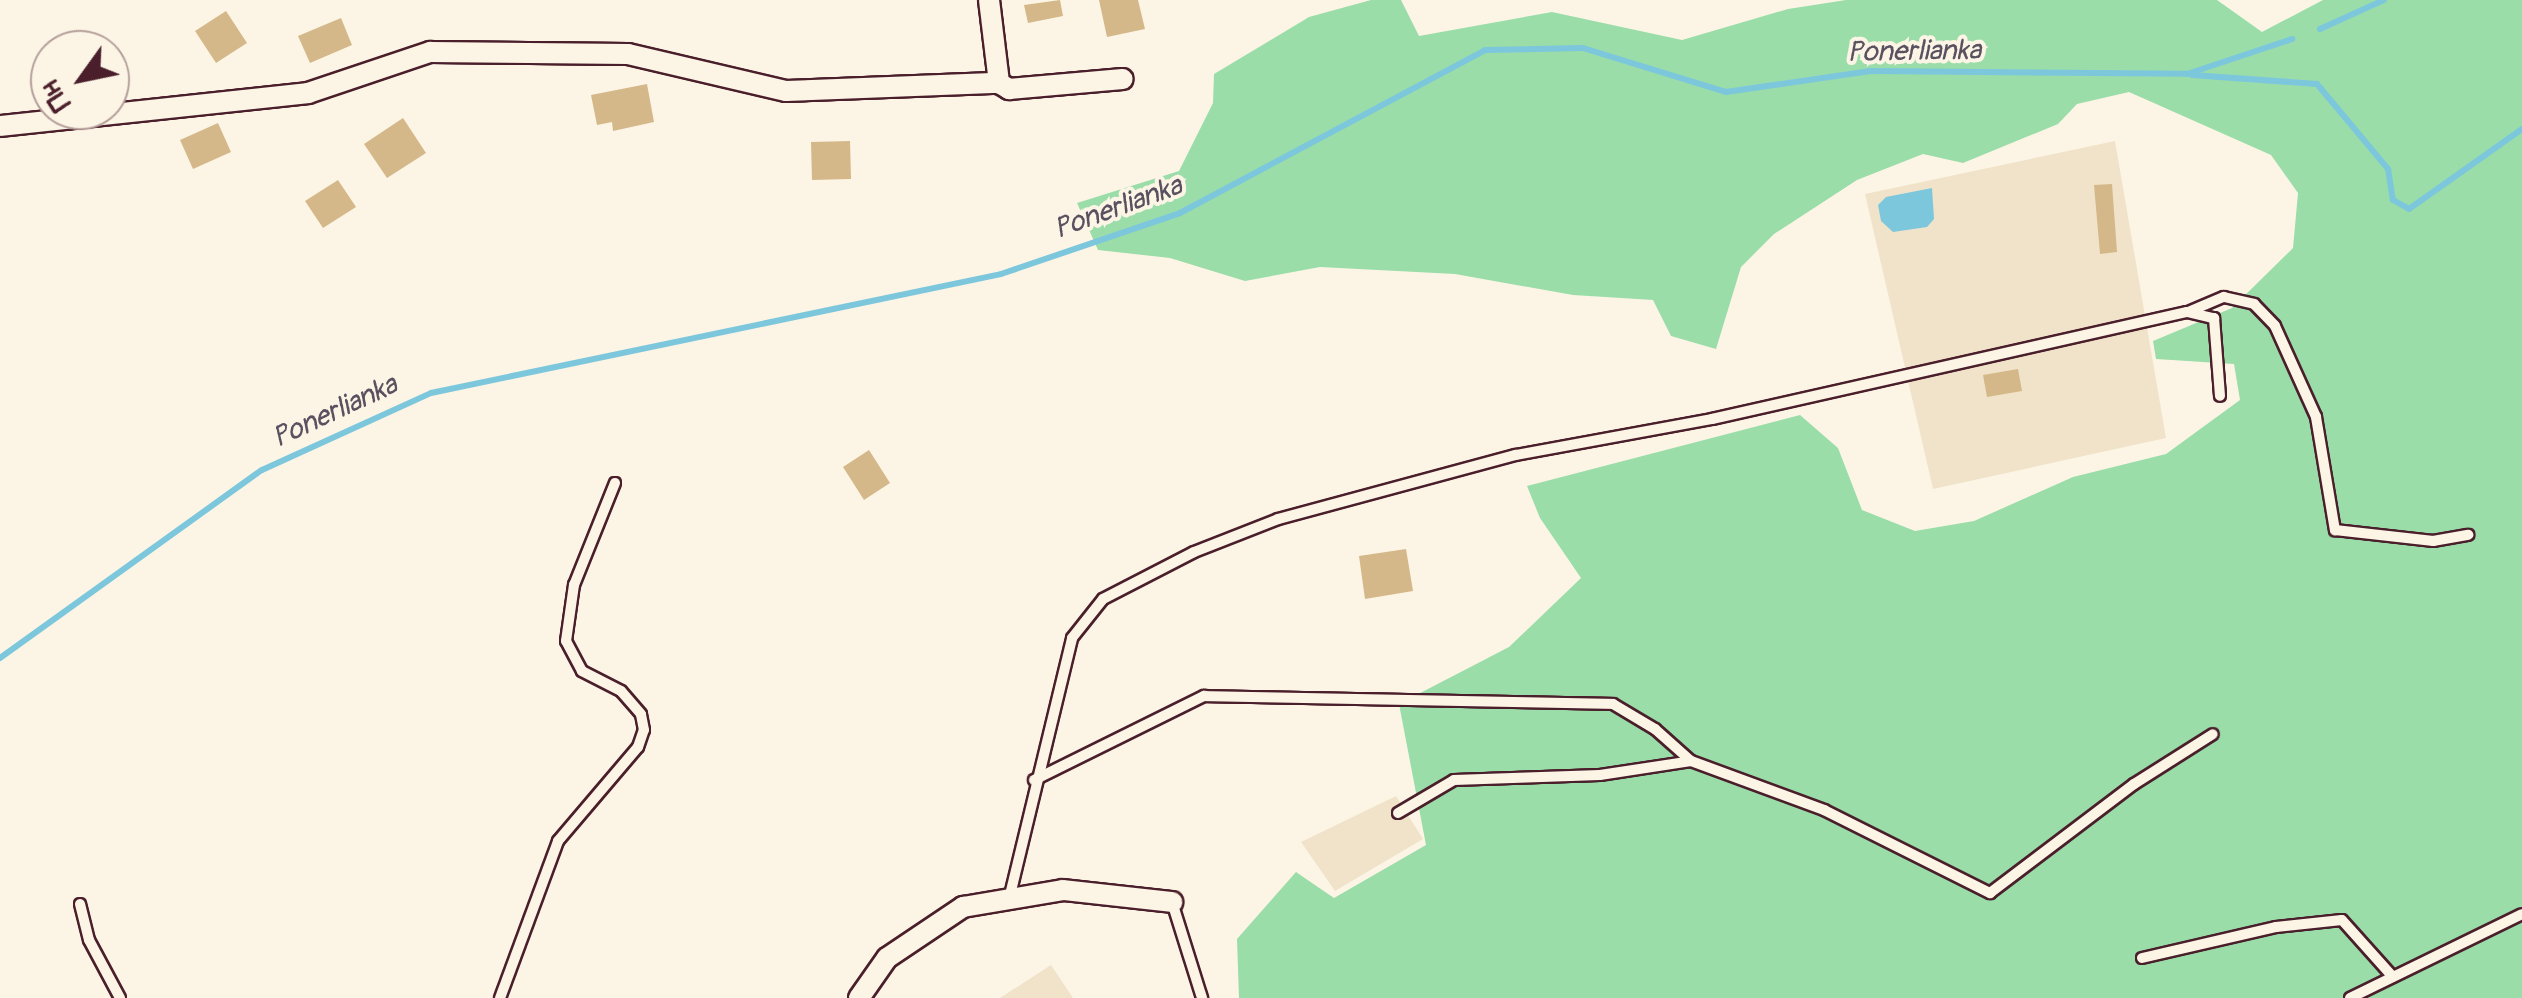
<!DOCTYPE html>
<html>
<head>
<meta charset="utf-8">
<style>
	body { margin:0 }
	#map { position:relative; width:2522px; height:998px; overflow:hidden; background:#fcf5e5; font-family:Pangolin,sans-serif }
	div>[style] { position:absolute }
	.built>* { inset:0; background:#f0e3c9 }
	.green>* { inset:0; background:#9adda9 }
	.water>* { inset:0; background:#7dc7dd }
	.stream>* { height:6px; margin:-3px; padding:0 3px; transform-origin:3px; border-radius:3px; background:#7dc7dd }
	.building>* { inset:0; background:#d5b889 }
	.roads { filter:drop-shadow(2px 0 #4a1f2b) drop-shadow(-2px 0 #4a1f2b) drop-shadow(0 2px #4a1f2b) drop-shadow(0 -2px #4a1f2b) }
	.service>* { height:10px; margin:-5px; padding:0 5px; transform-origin:5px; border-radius:5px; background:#fcf5e5 }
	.minor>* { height:20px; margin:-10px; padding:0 10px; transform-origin:10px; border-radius:10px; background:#fcf5e5 }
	span { translate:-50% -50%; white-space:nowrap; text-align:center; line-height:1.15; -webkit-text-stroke:8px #fcf5e5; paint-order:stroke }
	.water-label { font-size:28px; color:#595160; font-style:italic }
	.north { position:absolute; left:30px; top:30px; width:100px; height:100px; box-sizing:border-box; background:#fcf5e5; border:2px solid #b59f9b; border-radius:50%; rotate:237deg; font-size:28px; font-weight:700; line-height:40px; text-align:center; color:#4a1f2b }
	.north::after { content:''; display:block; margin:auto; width:35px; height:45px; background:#4a1f2b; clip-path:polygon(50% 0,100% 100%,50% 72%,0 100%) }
</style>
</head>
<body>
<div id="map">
	<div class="built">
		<div style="clip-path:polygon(2115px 141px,2166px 438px,1933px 489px,1865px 194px)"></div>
		<div style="clip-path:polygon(1396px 796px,1423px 839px,1335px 891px,1301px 842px)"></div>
		<div style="clip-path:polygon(1051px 965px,1073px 998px,1000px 998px)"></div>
	</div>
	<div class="green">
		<div style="clip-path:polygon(1371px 0,1401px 0,1419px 36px,1552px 12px,1682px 40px,1788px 9px,1846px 0,2217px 0,2262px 32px,2323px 0,2522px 0,2522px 998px,1239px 998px,1237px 939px,1296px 872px,1334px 898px,1426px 845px,1399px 704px,1509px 647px,1581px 578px,1540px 518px,1527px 486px,1800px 415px,1838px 448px,1862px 510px,1915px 531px,1974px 521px,2073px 477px,2166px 454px,2240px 400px,2234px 364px,2156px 359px,2153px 341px,2232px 308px,2293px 248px,2298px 193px,2271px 155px,2129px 92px,2077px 104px,2058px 124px,1963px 163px,1923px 154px,1857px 180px,1774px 234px,1741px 267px,1716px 349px,1671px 336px,1653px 300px,1573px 295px,1455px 274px,1320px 267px,1245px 281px,1170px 258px,1098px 250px,1077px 203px,1179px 171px,1213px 103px,1214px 74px,1309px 17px)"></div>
	</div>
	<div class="water">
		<div style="clip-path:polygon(1932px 188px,1934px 219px,1927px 227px,1893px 232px,1881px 221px,1878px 205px,1886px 197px)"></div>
	</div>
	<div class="stream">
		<div style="left:2320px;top:29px;width:70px;rotate:-24.4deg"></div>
		<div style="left:2192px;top:75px;width:125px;rotate:4.1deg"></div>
		<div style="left:2317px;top:84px;width:111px;rotate:50.1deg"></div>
		<div style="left:2388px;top:169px;width:31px;rotate:81deg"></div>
		<div style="left:2393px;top:200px;width:18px;rotate:29deg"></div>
		<div style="left:2409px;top:209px;width:138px;rotate:-35.3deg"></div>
		<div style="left:0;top:658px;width:322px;rotate:-35.7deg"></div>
		<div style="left:262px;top:470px;width:186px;rotate:-24.5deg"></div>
		<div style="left:431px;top:393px;width:582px;rotate:-11.79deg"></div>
		<div style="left:1001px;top:274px;width:189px;rotate:-18.8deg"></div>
		<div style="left:1180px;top:213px;width:346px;rotate:-28.1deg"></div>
		<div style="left:1485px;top:50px;width:98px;rotate:-1.2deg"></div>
		<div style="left:1583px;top:48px;width:150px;rotate:17.1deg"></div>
		<div style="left:1726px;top:92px;width:146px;rotate:-8.3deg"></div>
		<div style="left:1870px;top:71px;width:317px;rotate:0.5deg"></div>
		<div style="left:2187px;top:74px;width:111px;rotate:-18.4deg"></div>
	</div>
	<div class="building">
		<div style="clip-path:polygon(1060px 0,1063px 16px,1028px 23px,1024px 5px)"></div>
		<div style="clip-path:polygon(1099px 0,1138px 0,1145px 29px,1107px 37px)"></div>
		<div style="clip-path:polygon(226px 11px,247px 43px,216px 63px,195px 31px)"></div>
		<div style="clip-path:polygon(341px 18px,352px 45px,310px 63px,298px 36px)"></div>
		<div style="clip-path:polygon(647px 84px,654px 122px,613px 131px,612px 122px,597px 125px,591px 95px)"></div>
		<div style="clip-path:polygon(403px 118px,426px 153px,387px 178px,364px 144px)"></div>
		<div style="clip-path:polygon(218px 123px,231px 152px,193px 169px,180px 140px)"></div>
		<div style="clip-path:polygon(850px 141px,851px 179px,812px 180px,811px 142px)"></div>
		<div style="clip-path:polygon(338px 180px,356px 207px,323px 228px,305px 201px)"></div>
		<div style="clip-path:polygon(2112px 184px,2117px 252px,2100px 254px,2094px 185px)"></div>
		<div style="clip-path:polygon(2018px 369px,2022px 391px,1987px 397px,1983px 375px)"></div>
		<div style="clip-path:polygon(869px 450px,890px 483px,864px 500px,843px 467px)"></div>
		<div style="clip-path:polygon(1406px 549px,1413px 591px,1365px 599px,1359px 556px)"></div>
	</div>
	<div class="roads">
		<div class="service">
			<div style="left:2188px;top:312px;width:39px;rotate:-23deg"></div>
			<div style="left:2224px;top:297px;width:31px;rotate:13deg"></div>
			<div style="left:2254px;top:304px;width:30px;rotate:46deg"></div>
			<div style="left:2275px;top:326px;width:100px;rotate:65.7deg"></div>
			<div style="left:2316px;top:417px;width:115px;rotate:80.5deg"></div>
			<div style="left:2335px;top:530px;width:99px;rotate:6.4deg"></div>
			<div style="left:2433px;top:541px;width:36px;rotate:-10deg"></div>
			<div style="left:1034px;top:780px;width:190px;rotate:-26.3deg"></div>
			<div style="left:1204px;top:696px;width:409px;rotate:1.1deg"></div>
			<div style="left:1613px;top:704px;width:49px;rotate:30.8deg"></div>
			<div style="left:1655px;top:729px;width:48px;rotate:41.6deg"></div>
			<div style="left:1691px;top:761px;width:142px;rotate:20.2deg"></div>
			<div style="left:1824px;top:810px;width:186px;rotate:26.6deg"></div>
			<div style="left:1990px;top:893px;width:181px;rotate:-37.1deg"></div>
			<div style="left:2134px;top:784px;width:93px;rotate:-32.3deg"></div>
			<div style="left:1398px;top:813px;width:65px;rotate:-30.5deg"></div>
			<div style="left:1454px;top:780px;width:146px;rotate:-2deg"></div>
			<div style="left:1600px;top:775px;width:92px;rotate:-8.7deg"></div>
			<div style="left:1010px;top:895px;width:264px;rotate:-76.4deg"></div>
			<div style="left:1072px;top:638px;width:50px;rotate:-51.5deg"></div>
			<div style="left:1103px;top:599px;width:102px;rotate:-27.3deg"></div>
			<div style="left:1194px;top:552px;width:90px;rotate:-21.4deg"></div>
			<div style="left:1278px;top:519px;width:246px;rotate:-15.1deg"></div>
			<div style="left:1516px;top:455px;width:199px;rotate:-10.4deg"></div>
			<div style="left:1712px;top:419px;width:487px;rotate:-12.7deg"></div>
			<div style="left:2187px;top:312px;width:28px;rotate:13deg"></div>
			<div style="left:2214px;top:318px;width:78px;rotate:85.6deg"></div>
			<div style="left:1172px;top:902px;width:101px;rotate:72.6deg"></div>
			<div style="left:80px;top:904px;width:37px;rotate:76deg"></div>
			<div style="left:89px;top:940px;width:66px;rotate:61.9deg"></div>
			<div style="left:2142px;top:958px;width:138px;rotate:-13deg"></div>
			<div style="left:2276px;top:927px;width:66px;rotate:-6.1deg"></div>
			<div style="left:2342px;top:920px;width:76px;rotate:48.2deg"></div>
			<div style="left:500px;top:998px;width:167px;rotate:-69.7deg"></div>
			<div style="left:558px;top:841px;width:123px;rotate:-49.6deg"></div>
			<div style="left:638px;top:747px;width:18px;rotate:-71deg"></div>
			<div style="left:644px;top:730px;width:16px;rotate:-101deg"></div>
			<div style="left:641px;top:714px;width:30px;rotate:-131deg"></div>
			<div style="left:621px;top:691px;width:44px;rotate:-152.9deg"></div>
			<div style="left:582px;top:671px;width:34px;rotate:-118deg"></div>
			<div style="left:566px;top:641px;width:57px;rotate:-81.9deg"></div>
			<div style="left:574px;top:585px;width:110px;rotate:-68.1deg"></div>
			<div style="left:2350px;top:998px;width:191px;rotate:-26deg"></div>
		</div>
		<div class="minor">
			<div style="left:989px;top:0;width:84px;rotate:83.1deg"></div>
			<div style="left:0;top:126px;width:310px;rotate:-6.1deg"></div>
			<div style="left:308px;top:93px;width:129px;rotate:-18.6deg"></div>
			<div style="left:430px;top:52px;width:198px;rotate:0.6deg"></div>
			<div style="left:628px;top:54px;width:162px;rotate:13.2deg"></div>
			<div style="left:786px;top:91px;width:213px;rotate:-2.2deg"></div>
			<div style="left:999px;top:83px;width:12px;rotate:31deg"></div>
			<div style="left:1009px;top:89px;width:114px;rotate:-5deg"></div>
			<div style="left:859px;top:998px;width:49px;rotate:-55deg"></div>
			<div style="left:887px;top:958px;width:92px;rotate:-33.9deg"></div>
			<div style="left:963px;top:907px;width:101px;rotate:-9.6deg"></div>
			<div style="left:1063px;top:890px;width:110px;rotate:6.3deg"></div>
		</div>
	</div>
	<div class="water-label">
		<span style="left:1914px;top:52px;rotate:-1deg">Ponerlianka</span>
		<span style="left:1118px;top:208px;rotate:-20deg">Ponerlianka</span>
		<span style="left:335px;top:412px;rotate:-25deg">Ponerlianka</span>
	</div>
	<div class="north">Пн</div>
</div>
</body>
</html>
